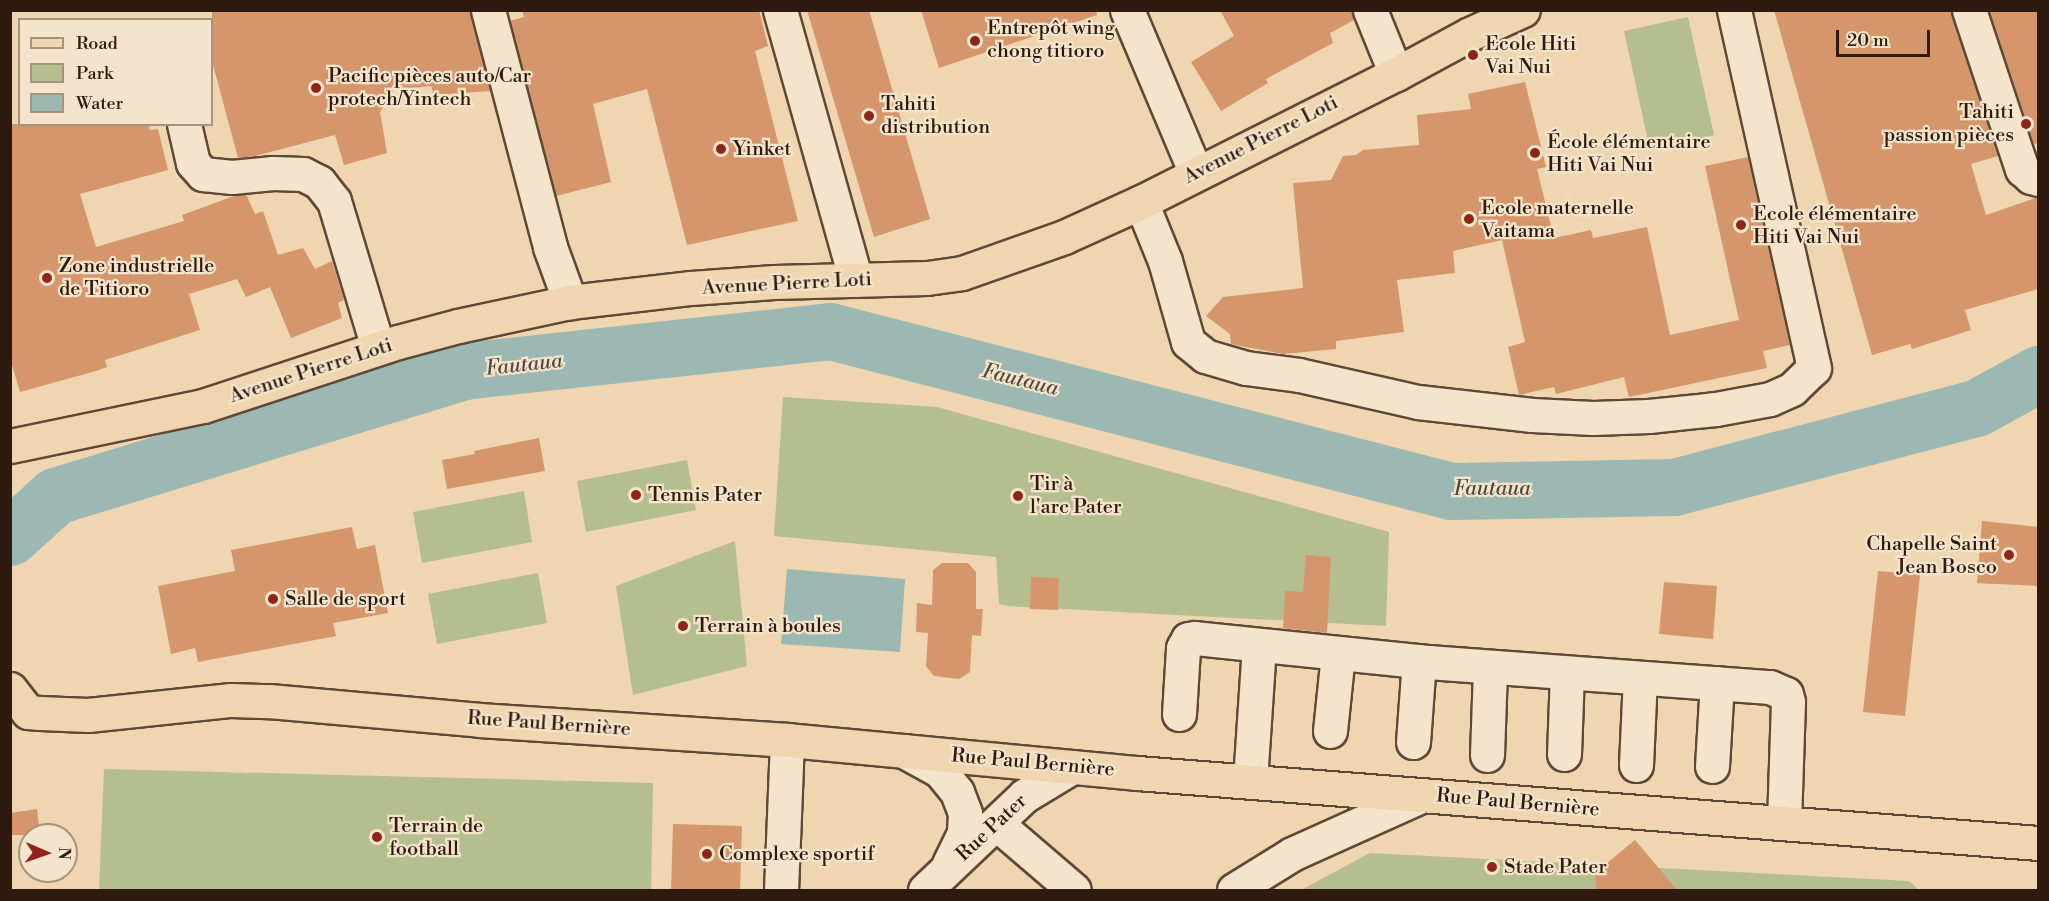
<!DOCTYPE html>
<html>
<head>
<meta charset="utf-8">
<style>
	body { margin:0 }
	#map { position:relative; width:2049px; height:901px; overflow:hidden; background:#efd5b0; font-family:"Libre Bodoni",serif }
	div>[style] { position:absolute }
	.green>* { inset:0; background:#b5be8e }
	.water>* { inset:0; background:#9bb8b2 }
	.river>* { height:57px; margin:-28.5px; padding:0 28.5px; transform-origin:28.5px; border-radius:28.5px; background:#9bb8b2 }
	.building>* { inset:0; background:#d5966c }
	.roads { filter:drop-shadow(2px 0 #5e4936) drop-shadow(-2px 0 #5e4936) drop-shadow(0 2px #5e4936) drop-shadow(0 -2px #5e4936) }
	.minor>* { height:33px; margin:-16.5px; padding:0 16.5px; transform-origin:16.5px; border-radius:16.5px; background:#f5e4cc }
	.major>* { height:33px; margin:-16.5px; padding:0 16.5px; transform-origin:16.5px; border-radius:16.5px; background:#efd5b0 }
	.dots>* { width:16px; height:16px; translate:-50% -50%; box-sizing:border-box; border:3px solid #f5e4cc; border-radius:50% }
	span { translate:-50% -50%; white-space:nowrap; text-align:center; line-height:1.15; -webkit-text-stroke:4.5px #f5e4cc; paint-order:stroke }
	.poi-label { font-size:20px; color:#2e1a0e }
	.left { translate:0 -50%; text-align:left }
	.right { translate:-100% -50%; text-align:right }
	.street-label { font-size:20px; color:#2e1a0e }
	.water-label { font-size:21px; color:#4f493f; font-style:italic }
	.frame { position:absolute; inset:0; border:12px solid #2e1a0e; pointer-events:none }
	.legend { position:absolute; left:18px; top:18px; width:195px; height:108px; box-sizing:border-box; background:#f5e4cc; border:2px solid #a59380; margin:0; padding:8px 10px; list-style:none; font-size:18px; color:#2e1a0e }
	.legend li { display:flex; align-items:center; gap:12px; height:30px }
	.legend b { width:30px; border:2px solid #a59380 }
	.north { position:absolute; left:18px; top:823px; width:60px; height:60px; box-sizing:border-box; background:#f5e4cc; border:2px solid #a59380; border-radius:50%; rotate:92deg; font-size:16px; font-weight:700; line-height:24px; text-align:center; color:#2e1a0e }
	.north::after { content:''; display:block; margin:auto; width:21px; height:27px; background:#8f2418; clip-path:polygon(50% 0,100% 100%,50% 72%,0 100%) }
	.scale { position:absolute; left:1836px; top:30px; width:94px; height:27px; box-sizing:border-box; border:3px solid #2e1a0e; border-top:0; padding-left:8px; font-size:18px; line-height:21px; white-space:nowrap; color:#2e1a0e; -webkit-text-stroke:4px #f5e4cc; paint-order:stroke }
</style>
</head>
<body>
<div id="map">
	<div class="green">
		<div style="clip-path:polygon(1688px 17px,1714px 135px,1650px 150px,1624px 31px)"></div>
		<div style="clip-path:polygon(783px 397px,937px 407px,1389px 532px,1386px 626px,1008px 606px,999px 604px,996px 557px,774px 536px)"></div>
		<div style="clip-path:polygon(687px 460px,696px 510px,586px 532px,577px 481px)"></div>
		<div style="clip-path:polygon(524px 491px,532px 542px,422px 563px,413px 512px)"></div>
		<div style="clip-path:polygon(735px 541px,747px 666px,633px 695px,616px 586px)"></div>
		<div style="clip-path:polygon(538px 573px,547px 623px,437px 644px,428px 594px)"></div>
		<div style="clip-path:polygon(104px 769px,653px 783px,651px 890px,99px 890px)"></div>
		<div style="clip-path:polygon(1370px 853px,1909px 881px,1919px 890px,1301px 890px)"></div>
	</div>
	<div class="water">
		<div style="clip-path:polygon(787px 569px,905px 579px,900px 652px,781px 644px)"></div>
	</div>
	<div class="river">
		<div style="left:10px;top:537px;width:61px;rotate:-42.3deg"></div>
		<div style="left:55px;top:496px;width:427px;rotate:-17deg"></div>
		<div style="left:463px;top:371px;width:369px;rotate:-6.2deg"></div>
		<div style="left:830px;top:331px;width:641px;rotate:14.45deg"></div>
		<div style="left:1451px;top:491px;width:223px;rotate:-1deg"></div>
		<div style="left:1674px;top:487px;width:312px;rotate:-14.7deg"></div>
		<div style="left:1976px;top:408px;width:71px;rotate:-28.7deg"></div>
	</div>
	<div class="building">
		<div style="clip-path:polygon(212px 10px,470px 10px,490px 91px,434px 95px,431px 86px,394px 90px,380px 112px,387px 153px,344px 165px,335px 135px,255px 156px,238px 158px,212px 61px)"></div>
		<div style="clip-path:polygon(522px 10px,759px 10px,768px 46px,755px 51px,798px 221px,687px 245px,647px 89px,593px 104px,611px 182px,556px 196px,510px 21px,524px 17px)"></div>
		<div style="clip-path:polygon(807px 10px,869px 10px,930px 219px,874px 237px)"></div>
		<div style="clip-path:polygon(921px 10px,1096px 10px,1097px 15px,939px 68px)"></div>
		<div style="clip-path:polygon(1220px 10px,1352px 10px,1354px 20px,1330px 33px,1333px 43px,1266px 79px,1268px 83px,1221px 111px,1191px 62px,1234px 36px)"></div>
		<div style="clip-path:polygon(1774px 10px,1951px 10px,1998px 156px,1971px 164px,1986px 215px,2038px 197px,2038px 289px,1965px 310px,1971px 330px,1912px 349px,1910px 344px,1872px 355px)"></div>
		<div style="clip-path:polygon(1989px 10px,2038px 10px,2038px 143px,2034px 144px)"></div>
		<div style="clip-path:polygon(1525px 82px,1546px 167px,1537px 169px,1554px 238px,1591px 230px,1593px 238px,1647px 227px,1670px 335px,1739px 320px,1705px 166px,1748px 157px,1790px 345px,1763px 351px,1767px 368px,1629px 397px,1624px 377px,1556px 394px,1554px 387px,1519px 395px,1508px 347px,1525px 342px,1502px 240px,1453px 251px,1455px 273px,1397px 280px,1404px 332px,1336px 341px,1336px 349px,1283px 354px,1231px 344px,1230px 334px,1206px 316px,1223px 297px,1303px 288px,1293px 183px,1331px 180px,1343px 156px,1356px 155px,1363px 150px,1419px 145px,1417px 115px,1471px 109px,1468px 94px)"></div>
		<div style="clip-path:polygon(10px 124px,149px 124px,150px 130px,158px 129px,168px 170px,80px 194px,96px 247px,184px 221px,182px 215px,234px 196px,246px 194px,255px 214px,263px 211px,278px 255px,303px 248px,315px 269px,332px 261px,344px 300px,338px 303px,342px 318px,291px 338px,270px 287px,246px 297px,237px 279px,189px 294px,200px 330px,105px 360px,107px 367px,96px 371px,20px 392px,10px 358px)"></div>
		<div style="clip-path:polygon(539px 438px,545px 471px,447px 489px,442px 460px,475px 454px,474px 451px)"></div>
		<div style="clip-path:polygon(1982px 521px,2038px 527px,2038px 586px,1977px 583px)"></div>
		<div style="clip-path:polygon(352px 527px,357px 549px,375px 545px,388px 613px,333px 623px,336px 636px,198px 662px,195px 648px,171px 654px,158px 586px,235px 571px,231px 550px)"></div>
		<div style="clip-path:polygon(1306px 555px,1331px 557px,1327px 633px,1283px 628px,1285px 591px,1303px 592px)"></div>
		<div style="clip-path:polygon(942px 563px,968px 563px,976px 572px,976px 609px,983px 609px,981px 636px,972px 635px,970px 672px,959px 679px,934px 676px,926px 666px,928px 633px,916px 632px,917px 603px,932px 605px,933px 570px)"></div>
		<div style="clip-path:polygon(1878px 571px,1920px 575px,1905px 716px,1863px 712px)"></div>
		<div style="clip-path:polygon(1031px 577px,1059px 578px,1058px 610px,1030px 609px)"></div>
		<div style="clip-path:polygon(1664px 582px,1717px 586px,1713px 639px,1659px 634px)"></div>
		<div style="clip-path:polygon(37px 809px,40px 835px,10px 835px,10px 813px)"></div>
		<div style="clip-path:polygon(673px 824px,742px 826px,740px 891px,671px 891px)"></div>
		<div style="clip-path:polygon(1635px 840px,1678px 891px,1597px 891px,1595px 873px)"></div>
	</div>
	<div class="roads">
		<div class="minor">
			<div style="left:488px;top:10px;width:245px;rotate:75.3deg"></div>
			<div style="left:550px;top:247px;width:59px;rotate:70deg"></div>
			<div style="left:780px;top:10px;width:280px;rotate:74.3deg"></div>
			<div style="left:1127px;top:10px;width:177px;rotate:67.1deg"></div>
			<div style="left:1370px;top:10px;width:69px;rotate:67.9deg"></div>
			<div style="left:1969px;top:10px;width:168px;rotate:71.6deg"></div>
			<div style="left:2022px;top:169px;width:12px;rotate:42deg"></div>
			<div style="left:2031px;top:177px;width:7px;rotate:16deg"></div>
			<div style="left:184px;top:124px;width:40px;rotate:77deg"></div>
			<div style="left:193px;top:163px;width:15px;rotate:48deg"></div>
			<div style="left:203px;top:174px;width:29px;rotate:6deg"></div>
			<div style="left:232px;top:177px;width:41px;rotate:-5.6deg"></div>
			<div style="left:273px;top:173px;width:30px;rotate:2deg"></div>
			<div style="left:303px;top:174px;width:18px;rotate:27deg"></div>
			<div style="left:319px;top:182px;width:24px;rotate:52deg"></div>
			<div style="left:334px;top:201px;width:153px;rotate:73.3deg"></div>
			<div style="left:1141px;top:202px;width:64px;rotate:67.9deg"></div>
			<div style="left:1165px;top:261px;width:84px;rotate:74.1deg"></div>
			<div style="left:1188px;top:342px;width:22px;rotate:39deg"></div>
			<div style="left:1205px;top:356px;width:43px;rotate:16.3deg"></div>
			<div style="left:1246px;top:368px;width:53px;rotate:7.5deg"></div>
			<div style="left:1299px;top:375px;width:122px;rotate:12.8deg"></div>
			<div style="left:1418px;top:402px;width:115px;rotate:6.5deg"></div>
			<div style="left:1532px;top:415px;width:61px;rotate:2.8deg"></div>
			<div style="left:1593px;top:418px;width:56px;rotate:-2deg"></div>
			<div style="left:1649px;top:416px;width:67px;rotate:-6deg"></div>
			<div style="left:1716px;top:409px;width:55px;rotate:-10.5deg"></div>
			<div style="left:1770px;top:399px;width:24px;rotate:-24deg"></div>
			<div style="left:1792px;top:389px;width:30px;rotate:-44deg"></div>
			<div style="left:1814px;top:368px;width:367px;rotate:-102.6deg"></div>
			<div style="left:1179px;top:714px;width:66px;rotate:-86.5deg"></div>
			<div style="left:1183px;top:648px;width:10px;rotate:-61deg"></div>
			<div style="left:1188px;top:639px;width:7px;rotate:-8deg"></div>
			<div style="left:1195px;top:638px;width:234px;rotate:5.9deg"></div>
			<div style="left:1428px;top:662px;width:343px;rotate:4.2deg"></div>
			<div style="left:1770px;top:687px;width:17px;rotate:24deg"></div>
			<div style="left:1786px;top:694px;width:8px;rotate:76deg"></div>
			<div style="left:1788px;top:702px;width:121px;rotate:91.9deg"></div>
			<div style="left:1330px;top:731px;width:78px;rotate:-84.1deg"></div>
			<div style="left:1413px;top:742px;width:81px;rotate:-85.8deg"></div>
			<div style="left:904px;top:751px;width:41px;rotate:29.1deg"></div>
			<div style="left:940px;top:771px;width:27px;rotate:51deg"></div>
			<div style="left:957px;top:792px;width:22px;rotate:69deg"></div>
			<div style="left:965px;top:813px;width:20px;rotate:93deg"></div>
			<div style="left:964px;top:833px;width:34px;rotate:116deg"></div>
			<div style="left:1564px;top:754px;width:81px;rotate:-87.9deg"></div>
			<div style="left:1487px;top:755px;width:88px;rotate:-88deg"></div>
			<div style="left:1636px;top:765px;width:87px;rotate:-87.4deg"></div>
			<div style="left:1712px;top:766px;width:83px;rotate:-86.6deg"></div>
			<div style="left:1250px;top:781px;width:136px;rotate:-86.2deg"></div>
			<div style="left:997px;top:824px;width:101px;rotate:40.6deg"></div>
			<div style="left:781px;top:890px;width:150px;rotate:-87.7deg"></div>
			<div style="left:925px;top:890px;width:137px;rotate:-43.5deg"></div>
			<div style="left:1024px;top:796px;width:56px;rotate:-31.1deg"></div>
			<div style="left:1234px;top:890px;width:68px;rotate:-31.8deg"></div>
			<div style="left:1292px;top:854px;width:144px;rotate:-24.2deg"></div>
		</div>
		<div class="major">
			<div style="left:10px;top:446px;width:197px;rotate:-11.7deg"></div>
			<div style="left:203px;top:406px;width:205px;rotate:-18.2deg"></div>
			<div style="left:398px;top:342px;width:62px;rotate:-14.9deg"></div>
			<div style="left:458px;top:326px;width:115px;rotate:-12.1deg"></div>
			<div style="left:570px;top:302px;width:122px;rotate:-6.6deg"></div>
			<div style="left:691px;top:288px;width:83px;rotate:-4.1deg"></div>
			<div style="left:774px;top:282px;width:153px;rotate:-1.5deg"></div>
			<div style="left:927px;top:278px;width:35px;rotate:-8deg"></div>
			<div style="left:962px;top:273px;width:108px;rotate:-19.4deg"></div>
			<div style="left:1064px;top:237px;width:85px;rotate:-24.4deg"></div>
			<div style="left:1141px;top:202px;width:285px;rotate:-26.7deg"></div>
			<div style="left:1396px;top:74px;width:84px;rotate:-28.4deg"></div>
			<div style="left:1470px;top:34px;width:58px;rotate:-24.4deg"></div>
			<div style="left:10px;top:689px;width:29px;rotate:52deg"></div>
			<div style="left:28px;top:712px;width:12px;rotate:5deg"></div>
			<div style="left:40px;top:713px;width:48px;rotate:2.4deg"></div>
			<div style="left:88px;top:715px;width:144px;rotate:-6deg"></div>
			<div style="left:231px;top:700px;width:38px;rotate:2deg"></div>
			<div style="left:269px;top:701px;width:212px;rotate:5.1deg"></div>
			<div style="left:480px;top:720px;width:308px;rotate:3.7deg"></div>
			<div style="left:787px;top:740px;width:352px;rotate:5.4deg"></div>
			<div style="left:1137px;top:773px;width:904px;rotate:4.44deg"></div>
		</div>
	</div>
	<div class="dots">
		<div style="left:975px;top:41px;background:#8f2418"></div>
		<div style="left:1473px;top:55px;background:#8f2418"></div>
		<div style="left:316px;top:88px;background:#8f2418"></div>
		<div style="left:869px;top:116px;background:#8f2418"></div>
		<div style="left:2026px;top:124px;background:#8f2418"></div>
		<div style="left:721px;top:149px;background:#8f2418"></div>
		<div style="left:1535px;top:153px;background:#8f2418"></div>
		<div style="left:1469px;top:219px;background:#8f2418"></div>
		<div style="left:1741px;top:225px;background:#8f2418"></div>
		<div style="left:47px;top:278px;background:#8f2418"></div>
		<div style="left:636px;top:495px;background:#8f2418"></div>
		<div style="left:1018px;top:496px;background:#8f2418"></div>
		<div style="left:2009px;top:555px;background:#8f2418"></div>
		<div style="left:273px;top:599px;background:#8f2418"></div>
		<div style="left:683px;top:626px;background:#8f2418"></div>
		<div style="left:377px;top:837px;background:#8f2418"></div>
		<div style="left:707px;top:854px;background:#8f2418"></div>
		<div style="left:1492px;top:867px;background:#8f2418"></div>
	</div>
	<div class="poi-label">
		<span class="left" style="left:987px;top:40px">Entrepôt wing<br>chong titioro</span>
		<span class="left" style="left:1485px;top:56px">Ecole Hiti<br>Vai Nui</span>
		<span class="left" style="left:328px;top:88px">Pacific pièces auto/Car<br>protech/Yintech</span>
		<span class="left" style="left:881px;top:116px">Tahiti<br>distribution</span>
		<span class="right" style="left:2014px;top:124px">Tahiti<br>passion pièces</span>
		<span class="left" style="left:1547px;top:154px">École élémentaire<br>Hiti Vai Nui</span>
		<span class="left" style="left:733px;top:149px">Yinket</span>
		<span class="left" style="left:1481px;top:220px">Ecole maternelle<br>Vaitama</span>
		<span class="left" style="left:1753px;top:226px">Ecole élémentaire<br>Hiti Vai Nui</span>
		<span class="left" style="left:59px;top:278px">Zone industrielle<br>de Titioro</span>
		<span class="left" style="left:1030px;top:496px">Tir à<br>l'arc Pater</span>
		<span class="left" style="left:648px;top:495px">Tennis Pater</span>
		<span class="right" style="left:1997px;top:556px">Chapelle Saint<br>Jean Bosco</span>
		<span class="left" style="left:285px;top:599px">Salle de sport</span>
		<span class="left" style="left:695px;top:626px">Terrain à boules</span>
		<span class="left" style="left:389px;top:838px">Terrain de<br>football</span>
		<span class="left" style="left:719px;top:854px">Complexe sportif</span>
		<span class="left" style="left:1504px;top:867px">Stade Pater</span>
	</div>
	<div class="street-label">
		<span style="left:1261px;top:140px;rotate:-27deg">Avenue Pierre Loti</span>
		<span style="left:787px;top:284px;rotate:-3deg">Avenue Pierre Loti</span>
		<span style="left:311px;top:371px;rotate:-18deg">Avenue Pierre Loti</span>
		<span style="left:549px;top:724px;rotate:4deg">Rue Paul Bernière</span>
		<span style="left:1033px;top:763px;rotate:5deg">Rue Paul Bernière</span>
		<span style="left:1518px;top:803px;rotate:5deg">Rue Paul Bernière</span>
		<span style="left:992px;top:828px;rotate:-43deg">Rue Pater</span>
	</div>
	<div class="water-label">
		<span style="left:524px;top:365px;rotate:-6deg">Fautaua</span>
		<span style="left:1020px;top:380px;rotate:14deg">Fautaua</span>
		<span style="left:1492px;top:489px">Fautaua</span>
	</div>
	<div class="frame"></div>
	<ul class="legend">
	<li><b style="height:8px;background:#efd5b0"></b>Road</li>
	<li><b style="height:16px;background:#b5be8e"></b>Park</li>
	<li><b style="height:16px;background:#9bb8b2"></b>Water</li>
	</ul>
	<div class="north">N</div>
	<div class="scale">20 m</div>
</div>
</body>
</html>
